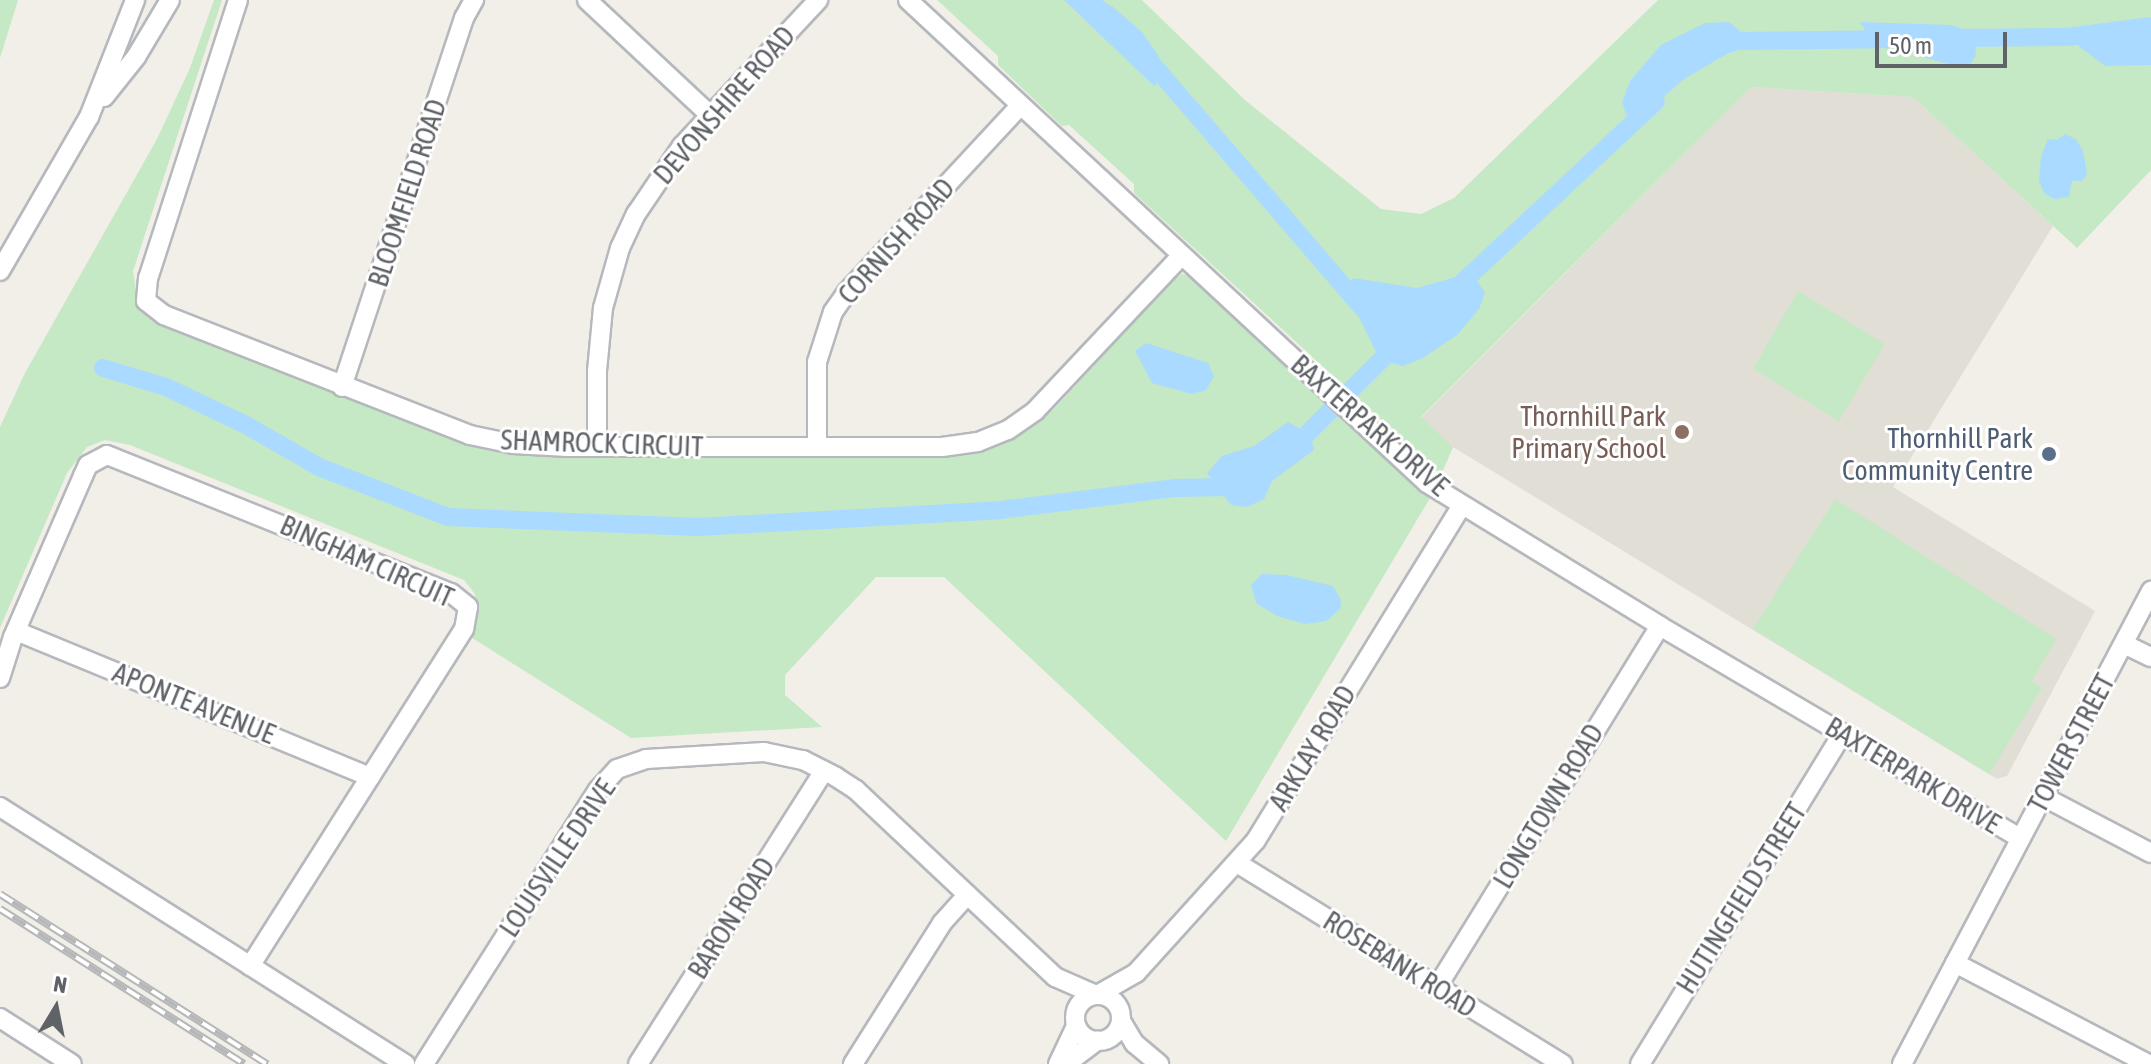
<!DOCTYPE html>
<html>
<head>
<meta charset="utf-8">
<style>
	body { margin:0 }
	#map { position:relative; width:2151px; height:1064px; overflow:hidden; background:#f1efe8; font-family:"Asap Condensed",sans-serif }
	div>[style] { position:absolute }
	.education>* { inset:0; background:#e1ded6 }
	.green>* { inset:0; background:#c5e8c5 }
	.water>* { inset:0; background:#aadaff }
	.canal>* { height:18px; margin:-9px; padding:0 9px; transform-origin:9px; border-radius:9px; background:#aadaff }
	.roads { filter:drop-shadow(2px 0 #b5b8bc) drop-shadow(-2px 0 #b5b8bc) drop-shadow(0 2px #b5b8bc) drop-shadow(0 -2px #b5b8bc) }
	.minor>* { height:18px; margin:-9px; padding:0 9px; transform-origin:9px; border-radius:9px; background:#fff }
	.minor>.ring { margin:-9px; padding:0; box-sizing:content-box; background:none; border:18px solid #fff; border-radius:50% }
	.rail>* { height:8px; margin-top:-4px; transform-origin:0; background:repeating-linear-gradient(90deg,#fff 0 15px,#b6b7b8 0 30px); box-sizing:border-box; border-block:2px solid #b6b7b8 }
	.dots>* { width:22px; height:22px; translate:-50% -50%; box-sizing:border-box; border:4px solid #fff; border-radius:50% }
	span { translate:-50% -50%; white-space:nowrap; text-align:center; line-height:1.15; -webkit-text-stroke:6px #fff; paint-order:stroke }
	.street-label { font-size:28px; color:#5f6368 }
	.education-label { font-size:28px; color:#785e54 }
	.right { translate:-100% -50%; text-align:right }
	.service-label { font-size:28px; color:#4e5e75 }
	.north { position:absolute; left:16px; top:968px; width:80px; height:80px; -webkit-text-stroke:6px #fff; paint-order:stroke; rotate:10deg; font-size:22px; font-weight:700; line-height:32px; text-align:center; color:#5f6368 }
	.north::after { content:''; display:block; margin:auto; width:28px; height:36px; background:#5f6368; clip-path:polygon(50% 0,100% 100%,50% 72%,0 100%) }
	.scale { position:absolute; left:1875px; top:32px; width:132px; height:36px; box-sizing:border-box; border:4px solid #5f6368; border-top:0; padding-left:10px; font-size:24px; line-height:28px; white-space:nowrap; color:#5f6368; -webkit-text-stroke:6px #fff; paint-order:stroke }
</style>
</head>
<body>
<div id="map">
	<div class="education">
		<div style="clip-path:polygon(1751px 87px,1913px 97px,2053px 226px,1893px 487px,2095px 611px,2007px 776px,1997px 779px,1453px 447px,1421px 418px)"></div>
	</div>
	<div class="green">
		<div style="clip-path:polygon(0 0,18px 0,0 58px)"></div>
		<div style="clip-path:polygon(214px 0,222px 0,133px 271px,136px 290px,145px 309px,160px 319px,453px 438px,543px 457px,996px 444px,1053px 410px,1170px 283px,1182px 274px,1196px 277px,1433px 493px,1226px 841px,944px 577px,876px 577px,785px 675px,785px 695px,822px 727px,631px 738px,469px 636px,478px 614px,475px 594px,464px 580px,130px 445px,105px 440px,87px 447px,67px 473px,0 628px,0 427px,25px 373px,157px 139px,190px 68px)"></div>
		<div style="clip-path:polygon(937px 0,1142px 0,1245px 100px,1381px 209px,1421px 214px,1454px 198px,1658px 0,2151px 0,2151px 170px,2077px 248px,1913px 97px,1751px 87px,1421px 417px,1453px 447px,1441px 475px,1134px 193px,1134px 184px,1069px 125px,1062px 126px,998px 65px,998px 56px)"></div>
		<div style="clip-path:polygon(1798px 291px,1885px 344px,1839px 421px,1753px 369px)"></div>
		<div style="clip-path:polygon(1835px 499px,2056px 639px,2032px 681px,2042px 688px,1989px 774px,1753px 629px)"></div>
	</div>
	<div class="water">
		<div style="clip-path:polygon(1064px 0,1102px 0,1113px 7px,1142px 32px,1158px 55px,1165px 77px,1154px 86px)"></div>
		<div style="clip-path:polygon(1729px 22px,1740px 31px,1732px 51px,1684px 79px,1639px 118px,1626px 114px,1622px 102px,1630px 81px,1661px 45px,1705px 23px)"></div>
		<div style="clip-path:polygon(1860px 22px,1950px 25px,1974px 32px,1976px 55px,1971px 63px,1957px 66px,1929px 59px,1881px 39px,1865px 30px)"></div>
		<div style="clip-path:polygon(2151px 26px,2151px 65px,2105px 66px,2067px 37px)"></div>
		<div style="clip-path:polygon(2065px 134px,2076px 139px,2083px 151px,2087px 174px,2082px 181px,2072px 181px,2069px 197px,2054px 199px,2044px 193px,2039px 181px,2041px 156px,2048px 139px,2057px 140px)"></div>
		<div style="clip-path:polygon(1456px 277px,1477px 281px,1485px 293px,1479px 309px,1457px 335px,1423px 358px,1403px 366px,1380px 360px,1345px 289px,1353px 278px,1417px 288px)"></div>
		<div style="clip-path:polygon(1146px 343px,1208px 363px,1214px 376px,1206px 390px,1192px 394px,1152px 383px,1135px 351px)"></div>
		<div style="clip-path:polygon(1288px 422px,1310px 434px,1314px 450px,1272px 481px,1264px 499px,1247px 507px,1231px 505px,1207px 473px,1222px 456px,1254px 446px)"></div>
		<div style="clip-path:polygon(1262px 574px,1286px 575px,1333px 586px,1341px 600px,1340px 609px,1326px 621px,1305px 624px,1277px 616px,1256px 603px,1251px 585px)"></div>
	</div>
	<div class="canal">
		<div style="left:1955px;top:38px;width:112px;rotate:-0.5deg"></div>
		<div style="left:2067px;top:37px;width:85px;rotate:-7.5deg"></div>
		<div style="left:1716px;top:48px;width:22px;rotate:-18deg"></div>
		<div style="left:1737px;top:41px;width:168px;rotate:-0.7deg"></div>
		<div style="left:1149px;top:60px;width:327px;rotate:49.3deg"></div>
		<div style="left:1450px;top:294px;width:282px;rotate:-43.1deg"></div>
		<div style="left:103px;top:368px;width:66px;rotate:16.8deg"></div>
		<div style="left:166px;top:387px;width:89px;rotate:25.4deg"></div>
		<div style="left:246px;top:425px;width:84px;rotate:29.9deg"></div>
		<div style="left:319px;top:467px;width:138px;rotate:21.2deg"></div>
		<div style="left:448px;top:517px;width:250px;rotate:2.3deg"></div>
		<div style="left:698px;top:527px;width:302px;rotate:-3.2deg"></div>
		<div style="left:1000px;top:510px;width:175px;rotate:-7.2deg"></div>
		<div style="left:1174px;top:488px;width:56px;rotate:-1deg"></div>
		<div style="left:1230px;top:487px;width:13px;rotate:-32deg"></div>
		<div style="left:1293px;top:448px;width:146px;rotate:-45deg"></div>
	</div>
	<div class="roads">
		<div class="minor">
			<div style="left:238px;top:0;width:292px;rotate:107.9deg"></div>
			<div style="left:148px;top:278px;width:23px;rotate:95deg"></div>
			<div style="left:146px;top:301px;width:23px;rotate:38deg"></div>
			<div style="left:164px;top:315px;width:329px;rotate:21.4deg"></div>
			<div style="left:470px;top:435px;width:44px;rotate:11.8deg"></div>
			<div style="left:513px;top:444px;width:55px;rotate:3.1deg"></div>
			<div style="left:568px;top:447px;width:374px"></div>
			<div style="left:942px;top:447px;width:36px;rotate:-8deg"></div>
			<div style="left:978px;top:442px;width:32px;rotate:-22deg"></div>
			<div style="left:1008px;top:430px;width:33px;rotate:-35deg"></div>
			<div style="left:1035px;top:411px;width:214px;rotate:-46.7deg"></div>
			<div style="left:587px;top:0;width:168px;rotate:43.1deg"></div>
			<div style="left:908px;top:0;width:709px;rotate:42.94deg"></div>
			<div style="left:1427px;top:483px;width:273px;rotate:31.5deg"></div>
			<div style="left:1660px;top:626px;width:418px;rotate:30.5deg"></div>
			<div style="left:104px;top:97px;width:51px;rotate:-51.3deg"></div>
			<div style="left:136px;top:57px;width:66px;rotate:-59.2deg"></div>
			<div style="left:0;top:271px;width:178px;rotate:-60deg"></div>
			<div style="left:89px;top:117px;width:126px;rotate:-68.5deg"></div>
			<div style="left:342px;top:387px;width:389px;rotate:-71.7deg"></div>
			<div style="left:464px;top:18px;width:21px;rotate:-61deg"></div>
			<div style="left:597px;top:447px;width:76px;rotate:-90deg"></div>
			<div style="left:597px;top:371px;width:63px;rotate:-84.6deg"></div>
			<div style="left:603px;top:308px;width:62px;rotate:-74.2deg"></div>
			<div style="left:620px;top:248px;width:38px;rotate:-65deg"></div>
			<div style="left:636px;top:214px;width:82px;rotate:-55.9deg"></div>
			<div style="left:682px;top:146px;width:200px;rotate:-47deg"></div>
			<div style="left:817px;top:447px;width:85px;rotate:-90deg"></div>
			<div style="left:817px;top:362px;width:52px;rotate:-72.3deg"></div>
			<div style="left:833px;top:312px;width:24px;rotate:-55deg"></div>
			<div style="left:847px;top:292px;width:255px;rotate:-47.1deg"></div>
			<div style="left:16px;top:631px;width:383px;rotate:22.4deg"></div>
			<div style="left:2124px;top:644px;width:30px;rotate:26deg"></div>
			<div style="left:0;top:678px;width:43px;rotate:-72.4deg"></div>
			<div style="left:13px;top:637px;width:176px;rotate:-66.5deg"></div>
			<div style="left:83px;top:476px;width:12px;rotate:-66deg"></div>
			<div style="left:88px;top:465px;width:21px;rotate:-28deg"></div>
			<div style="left:107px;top:455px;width:371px;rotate:21.9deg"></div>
			<div style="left:451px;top:593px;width:22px;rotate:39deg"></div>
			<div style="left:468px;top:607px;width:22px;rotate:100deg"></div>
			<div style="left:464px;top:629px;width:399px;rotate:122.4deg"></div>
			<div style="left:2042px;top:796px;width:123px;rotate:27.6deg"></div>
			<div style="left:0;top:807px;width:480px;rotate:32.4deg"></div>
			<div style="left:1237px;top:863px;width:383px;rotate:31.7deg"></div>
			<div style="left:1955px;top:963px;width:218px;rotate:27.6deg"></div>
			<div style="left:1437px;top:987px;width:424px;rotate:-58.3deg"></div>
			<div style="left:1099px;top:994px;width:43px;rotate:-29.6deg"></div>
			<div style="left:1136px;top:973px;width:179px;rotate:-47.9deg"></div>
			<div style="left:1256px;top:840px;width:393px;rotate:-58.4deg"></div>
			<div class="ring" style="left:1075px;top:995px;width:28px;height:28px"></div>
			<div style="left:0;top:1018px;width:85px;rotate:32.6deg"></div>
			<div style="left:1121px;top:1021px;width:26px;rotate:59deg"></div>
			<div style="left:1134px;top:1043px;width:33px;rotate:40deg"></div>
			<div style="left:424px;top:1064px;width:325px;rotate:-57.6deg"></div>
			<div style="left:598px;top:790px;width:28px;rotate:-48deg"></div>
			<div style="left:617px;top:769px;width:31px;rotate:-19deg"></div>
			<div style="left:646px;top:759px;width:118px;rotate:-3.4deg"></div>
			<div style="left:764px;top:752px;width:40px;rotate:12deg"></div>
			<div style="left:803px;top:760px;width:37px;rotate:27deg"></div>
			<div style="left:836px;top:777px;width:24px;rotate:33deg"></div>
			<div style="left:856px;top:790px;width:273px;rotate:43.2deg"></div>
			<div style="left:1055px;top:977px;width:43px;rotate:23.6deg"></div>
			<div style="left:638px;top:1064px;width:347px;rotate:-57.6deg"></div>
			<div style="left:853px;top:1064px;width:167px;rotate:-57.7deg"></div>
			<div style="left:942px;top:923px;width:38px;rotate:-48deg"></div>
			<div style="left:1058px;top:1064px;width:42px;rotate:-64.7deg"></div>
			<div style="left:1066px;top:1064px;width:39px;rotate:-37deg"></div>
			<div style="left:1640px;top:1064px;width:388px;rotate:-58.5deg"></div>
			<div style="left:1902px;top:1064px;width:535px;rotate:-62.24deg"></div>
		</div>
	</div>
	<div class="rail">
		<div style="left:0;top:894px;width:317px;rotate:32.5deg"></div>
		<div style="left:0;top:909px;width:289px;rotate:32.4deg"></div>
	</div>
	<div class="dots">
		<div style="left:1682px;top:432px;background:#8d6e63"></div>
		<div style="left:2049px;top:454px;background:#5c6f8a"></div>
	</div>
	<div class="street-label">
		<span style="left:724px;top:105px;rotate:-49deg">DEVONSHIRE ROAD</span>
		<span style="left:407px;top:193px;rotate:-72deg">BLOOMFIELD ROAD</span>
		<span style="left:896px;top:241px;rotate:-48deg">CORNISH ROAD</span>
		<span style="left:1370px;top:425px;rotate:41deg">BAXTERPARK DRIVE</span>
		<span style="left:602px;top:443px;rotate:2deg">SHAMROCK CIRCUIT</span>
		<span style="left:367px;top:561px;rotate:24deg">BINGHAM CIRCUIT</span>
		<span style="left:194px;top:703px;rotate:22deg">APONTE AVENUE</span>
		<span style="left:2071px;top:743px;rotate:-62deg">TOWER STREET</span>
		<span style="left:1312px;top:748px;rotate:-59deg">ARKLAY ROAD</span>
		<span style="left:1913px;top:775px;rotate:31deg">BAXTERPARK DRIVE</span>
		<span style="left:1548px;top:806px;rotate:-59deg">LONGTOWN ROAD</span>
		<span style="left:557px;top:858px;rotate:-56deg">LOUISVILLE DRIVE</span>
		<span style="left:1741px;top:898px;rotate:-58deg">HUTINGFIELD STREET</span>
		<span style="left:731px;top:918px;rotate:-58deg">BARON ROAD</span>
		<span style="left:1400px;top:964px;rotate:32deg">ROSEBANK ROAD</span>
	</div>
	<div class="education-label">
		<span class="right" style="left:1666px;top:432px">Thornhill Park<br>Primary School</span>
	</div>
	<div class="service-label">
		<span class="right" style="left:2033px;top:454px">Thornhill Park<br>Community Centre</span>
	</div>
	<div class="north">N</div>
	<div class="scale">50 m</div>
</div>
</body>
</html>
